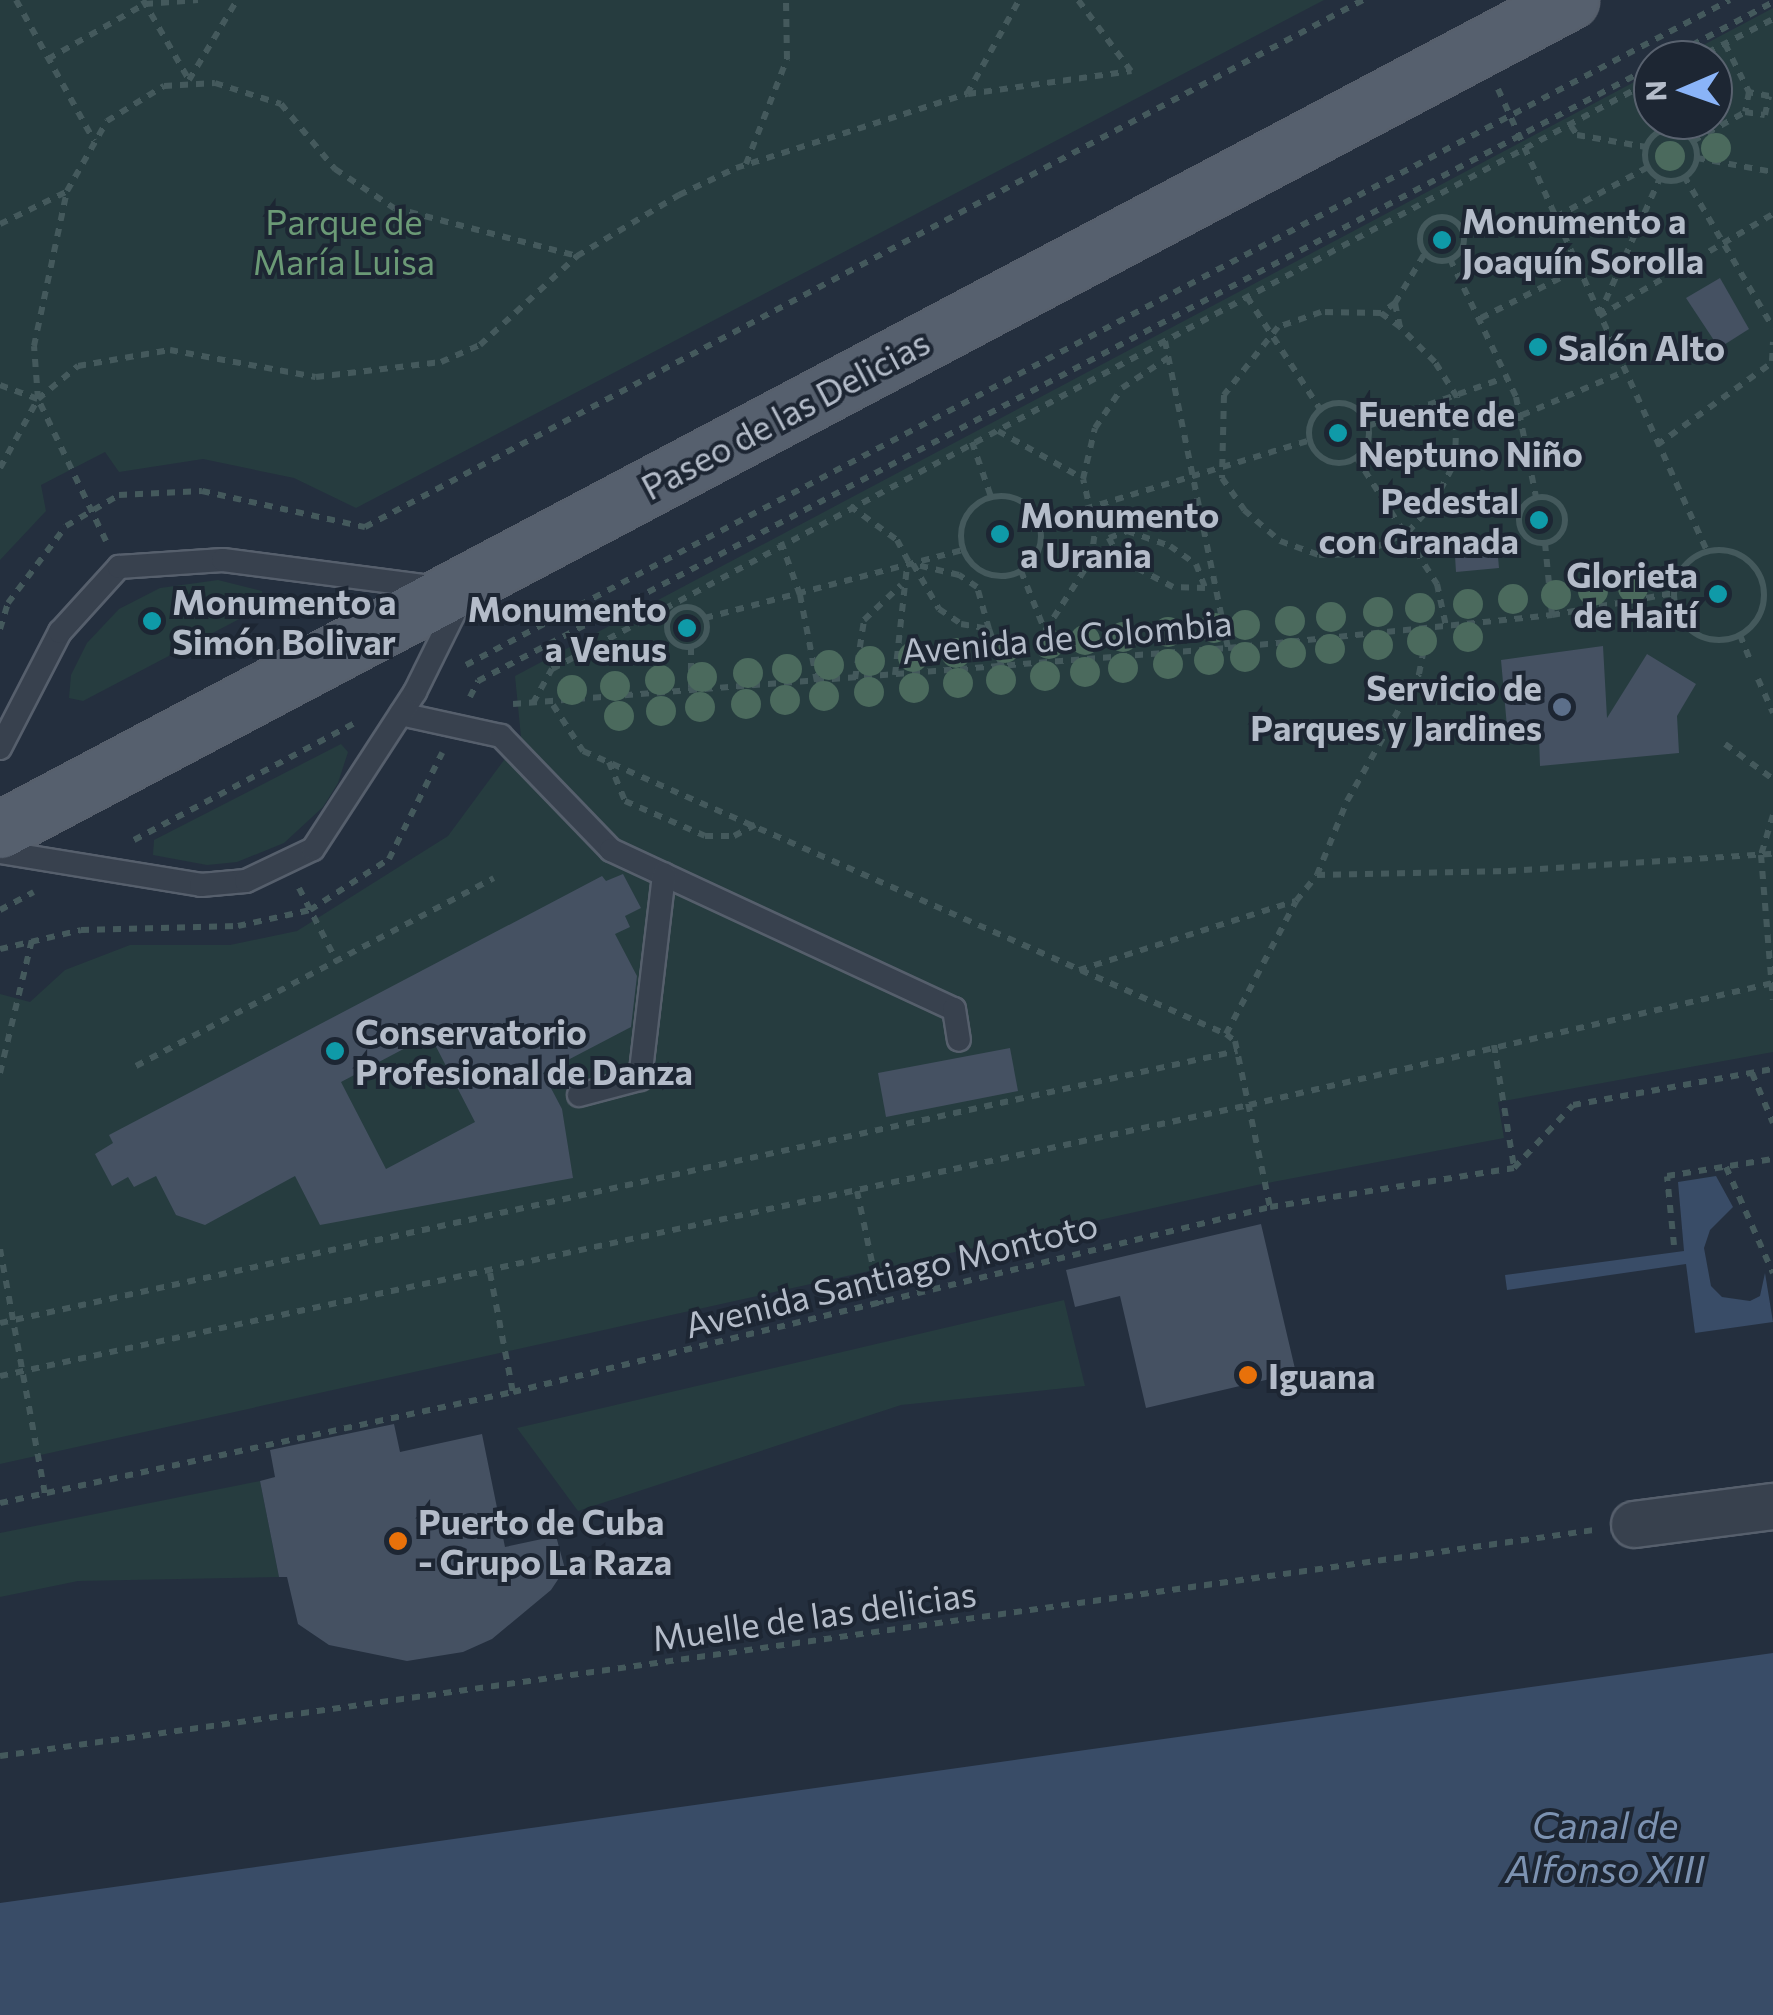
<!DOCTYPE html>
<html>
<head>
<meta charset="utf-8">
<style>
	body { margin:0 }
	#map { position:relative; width:1773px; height:2015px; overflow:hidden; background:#242f3e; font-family:Commissioner,sans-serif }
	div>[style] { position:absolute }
	.green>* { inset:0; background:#263c3f }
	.water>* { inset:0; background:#394c67 }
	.building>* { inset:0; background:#455162 }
	.path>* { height:6px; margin-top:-3px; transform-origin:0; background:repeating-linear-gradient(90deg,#44595c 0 8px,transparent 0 16px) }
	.path>.ring { margin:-3px; padding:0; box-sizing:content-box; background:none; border:6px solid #44595c; border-radius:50% }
	.roads { filter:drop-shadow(2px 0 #565f6c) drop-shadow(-2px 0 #565f6c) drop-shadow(0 2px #565f6c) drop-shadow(0 -2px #565f6c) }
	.service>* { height:22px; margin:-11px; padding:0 11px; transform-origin:11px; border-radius:11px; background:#38414e }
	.minor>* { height:45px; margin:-22.5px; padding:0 22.5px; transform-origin:22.5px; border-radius:22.5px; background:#38414e }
	.primary>* { height:55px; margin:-27.5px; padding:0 27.5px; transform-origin:27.5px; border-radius:27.5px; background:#56606e }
	.trees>* { width:30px; height:30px; margin:-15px; border-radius:50%; background:#4b6a5d }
	.dots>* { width:28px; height:28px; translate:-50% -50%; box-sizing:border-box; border:5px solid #1d2633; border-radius:50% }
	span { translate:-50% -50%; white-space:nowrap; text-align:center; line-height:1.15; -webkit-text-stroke:8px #1d2633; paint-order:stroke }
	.poi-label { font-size:35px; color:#b4bcc9; font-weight:700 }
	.left { translate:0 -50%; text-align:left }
	.right { translate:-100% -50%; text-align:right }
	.park-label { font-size:35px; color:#6b9a76 }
	.street-label { font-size:35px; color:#b4bcc9 }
	.water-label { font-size:38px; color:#7c92b1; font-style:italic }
	.north { position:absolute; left:1633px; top:40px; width:100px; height:100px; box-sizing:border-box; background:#1d2633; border:2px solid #59626f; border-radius:50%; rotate:268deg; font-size:28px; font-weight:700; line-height:40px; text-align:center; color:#b4bcc9 }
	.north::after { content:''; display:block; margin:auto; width:35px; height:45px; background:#8ab4f8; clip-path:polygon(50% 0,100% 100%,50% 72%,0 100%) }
</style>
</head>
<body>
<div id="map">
	<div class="green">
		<div style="clip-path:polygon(0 0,1324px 0,356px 508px,294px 478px,203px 459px,119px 472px,105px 452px,41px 485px,46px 511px,0 560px)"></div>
		<div style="clip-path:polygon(1773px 8px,1773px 1052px,1498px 1102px,1504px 1138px,1257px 1185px,0 1464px,0 994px,30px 1002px,65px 970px,130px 945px,230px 945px,297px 931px,448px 836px,521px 737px,515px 676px,1653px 72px,1653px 120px,1713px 120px,1713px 60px,1675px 60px)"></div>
		<div style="clip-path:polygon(218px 580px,262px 591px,262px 607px,83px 701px,69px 698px,71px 675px,87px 643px,119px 609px,160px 588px)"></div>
		<div style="clip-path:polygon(341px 744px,348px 752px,338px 783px,323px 807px,284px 843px,237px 862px,207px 865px,153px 855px,154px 840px)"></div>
		<div style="clip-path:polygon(1064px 1300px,1085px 1386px,901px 1405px,578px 1511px,517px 1428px)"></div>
		<div style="clip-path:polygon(260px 1481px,279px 1577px,78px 1581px,0 1597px,0 1533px)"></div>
	</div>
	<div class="water">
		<div style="clip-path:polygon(1716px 1176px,1733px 1207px,1710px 1230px,1704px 1248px,1711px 1286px,1722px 1297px,1750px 1301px,1760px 1296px,1765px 1273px,1773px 1322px,1695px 1333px,1686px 1264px,1507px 1290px,1505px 1275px,1684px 1251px,1678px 1182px)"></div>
		<div style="clip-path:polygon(1773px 1653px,1773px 2015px,0 2015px,0 1903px)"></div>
	</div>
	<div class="building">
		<div style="clip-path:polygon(1720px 278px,1749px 329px,1719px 348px,1686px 298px)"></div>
		<div style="clip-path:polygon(1496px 534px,1499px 568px,1456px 572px,1454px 540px)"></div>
		<div style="clip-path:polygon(1603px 646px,1607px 718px,1647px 654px,1696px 684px,1677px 716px,1679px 753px,1540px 766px,1539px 735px,1508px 738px,1501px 660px)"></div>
		<div style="clip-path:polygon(evenodd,623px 874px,641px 908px,625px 916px,630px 927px,615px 934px,637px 976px,631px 1027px,543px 1073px,562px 1109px,573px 1178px,320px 1225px,295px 1176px,205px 1225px,176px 1215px,156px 1176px,134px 1187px,128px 1177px,112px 1186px,95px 1154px,113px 1143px,109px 1135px,602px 876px,606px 881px,623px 874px,430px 1035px,475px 1122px,386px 1169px,341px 1082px,430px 1035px)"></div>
		<div style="clip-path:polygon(1010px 1048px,1018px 1091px,886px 1117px,878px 1073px)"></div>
		<div style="clip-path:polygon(1261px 1224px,1296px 1373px,1146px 1408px,1120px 1296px,1075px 1307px,1066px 1270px)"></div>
		<div style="clip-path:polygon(394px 1424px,400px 1452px,482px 1434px,505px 1547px,556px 1536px,565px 1569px,551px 1590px,492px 1639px,463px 1652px,407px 1661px,329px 1645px,298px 1624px,287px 1577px,279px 1577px,260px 1481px,275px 1477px,270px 1450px)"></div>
	</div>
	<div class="path">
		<div style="left:16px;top:0;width:161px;rotate:61deg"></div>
		<div style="left:143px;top:0;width:92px;rotate:60.1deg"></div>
		<div style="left:189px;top:80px;width:93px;rotate:-59deg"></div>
		<div style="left:1725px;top:44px;width:54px;rotate:63.4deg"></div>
		<div style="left:48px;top:59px;width:112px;rotate:-29.6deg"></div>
		<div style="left:145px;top:4px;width:53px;rotate:-4.3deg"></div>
		<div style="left:1664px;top:60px;width:123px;rotate:-28deg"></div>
		<div style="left:1693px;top:60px;width:90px;rotate:-27.1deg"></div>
		<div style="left:1637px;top:88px;width:49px;rotate:63.4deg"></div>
		<div style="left:1498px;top:89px;width:507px;rotate:65.66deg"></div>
		<div style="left:968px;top:94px;width:165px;rotate:-8deg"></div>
		<div style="left:1131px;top:71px;width:89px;rotate:-126.7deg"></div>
		<div style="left:1571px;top:126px;width:11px;rotate:56deg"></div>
		<div style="left:1577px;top:135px;width:70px;rotate:9.9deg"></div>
		<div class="ring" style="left:1645px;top:129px;width:46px;height:46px"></div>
		<div style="left:1680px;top:130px;width:11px;rotate:-63deg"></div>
		<div style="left:1693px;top:141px;width:60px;rotate:-29.1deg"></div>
		<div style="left:1745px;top:112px;width:20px;rotate:9deg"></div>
		<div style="left:1765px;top:115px;width:19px;rotate:-78deg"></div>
		<div style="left:1769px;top:96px;width:20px;rotate:-169deg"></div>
		<div style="left:1749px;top:92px;width:20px;rotate:101deg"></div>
		<div style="left:1697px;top:158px;width:77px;rotate:10.4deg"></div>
		<div style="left:746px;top:164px;width:113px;rotate:-68.7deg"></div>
		<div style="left:787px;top:59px;width:59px;rotate:-91deg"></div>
		<div style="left:1684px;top:176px;width:176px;rotate:59.6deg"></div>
		<div style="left:1556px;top:217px;width:105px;rotate:-28.5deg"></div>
		<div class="ring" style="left:1420px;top:217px;width:38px;height:38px"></div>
		<div style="left:0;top:224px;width:73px;rotate:-25.9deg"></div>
		<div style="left:1450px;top:259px;width:153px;rotate:64.4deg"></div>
		<div style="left:1516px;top:397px;width:102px;rotate:78.7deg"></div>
		<div style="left:1247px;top:297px;width:134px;rotate:56.9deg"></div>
		<div style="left:1395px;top:303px;width:58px;rotate:-59deg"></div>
		<div style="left:1381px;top:313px;width:24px;rotate:36deg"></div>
		<div style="left:1400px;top:327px;width:25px;rotate:-102deg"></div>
		<div style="left:1395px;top:303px;width:17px;rotate:144deg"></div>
		<div style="left:1381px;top:313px;width:60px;rotate:-179deg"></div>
		<div style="left:1321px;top:312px;width:46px;rotate:160.8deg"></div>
		<div style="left:1278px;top:327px;width:87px;rotate:128.5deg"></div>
		<div style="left:1224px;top:395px;width:83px;rotate:91.4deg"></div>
		<div style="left:1222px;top:478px;width:39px;rotate:55deg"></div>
		<div style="left:1244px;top:510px;width:48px;rotate:40.7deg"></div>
		<div style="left:1280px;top:541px;width:41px;rotate:19.7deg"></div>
		<div style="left:1319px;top:555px;width:43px;rotate:-1.3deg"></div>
		<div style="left:1362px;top:554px;width:51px;rotate:-25.6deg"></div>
		<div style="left:1408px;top:532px;width:38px;rotate:-48deg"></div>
		<div style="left:1433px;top:504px;width:47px;rotate:-62.4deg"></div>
		<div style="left:1455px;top:462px;width:65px;rotate:-88.2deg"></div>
		<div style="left:1457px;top:397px;width:41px;rotate:-122.2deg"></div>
		<div style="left:1435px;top:362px;width:49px;rotate:-135deg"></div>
		<div style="left:1599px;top:315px;width:150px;rotate:-66deg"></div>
		<div style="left:1599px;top:316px;width:202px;rotate:-30.4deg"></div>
		<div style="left:1481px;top:318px;width:109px;rotate:-26.8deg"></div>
		<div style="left:1165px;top:341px;width:313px;rotate:78.4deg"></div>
		<div style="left:1772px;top:361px;width:19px;rotate:-87deg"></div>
		<div style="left:0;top:385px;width:40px;rotate:20.2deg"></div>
		<div class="ring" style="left:1309px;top:403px;width:54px;height:54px"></div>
		<div style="left:1522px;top:415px;width:111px;rotate:-22.9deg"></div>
		<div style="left:1368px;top:426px;width:147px;rotate:-19.4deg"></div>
		<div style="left:998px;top:431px;width:96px;rotate:29.2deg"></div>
		<div style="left:972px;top:442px;width:58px;rotate:70.9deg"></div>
		<div style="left:1657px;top:445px;width:143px;rotate:-35.6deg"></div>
		<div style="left:1356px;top:457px;width:151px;rotate:57.5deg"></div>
		<div style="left:1437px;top:584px;width:43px;rotate:77.9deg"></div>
		<div style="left:0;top:468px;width:79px;rotate:-61.2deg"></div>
		<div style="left:38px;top:399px;width:53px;rotate:-94.3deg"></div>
		<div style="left:34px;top:346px;width:158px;rotate:-78deg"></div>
		<div style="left:67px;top:191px;width:81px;rotate:-60.3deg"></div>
		<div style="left:107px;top:121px;width:67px;rotate:-31.6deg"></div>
		<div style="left:164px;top:86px;width:51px;rotate:-3.4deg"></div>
		<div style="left:215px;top:83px;width:69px;rotate:17.7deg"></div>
		<div style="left:281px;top:104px;width:85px;rotate:50.3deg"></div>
		<div style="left:335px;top:169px;width:71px;rotate:33.5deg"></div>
		<div style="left:394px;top:208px;width:189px;rotate:14.7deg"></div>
		<div class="ring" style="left:961px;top:496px;width:74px;height:74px"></div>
		<div class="ring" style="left:1519px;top:497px;width:40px;height:40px"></div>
		<div style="left:850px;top:506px;width:58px;rotate:35.9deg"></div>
		<div style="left:897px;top:540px;width:27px;rotate:62deg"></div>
		<div style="left:1039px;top:523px;width:283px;rotate:-17deg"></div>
		<div style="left:1127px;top:531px;width:46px;rotate:19.2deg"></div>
		<div style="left:1170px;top:546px;width:32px;rotate:35deg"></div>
		<div style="left:1196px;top:564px;width:26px;rotate:69deg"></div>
		<div style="left:1205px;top:588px;width:32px;rotate:-178deg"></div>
		<div style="left:1173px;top:587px;width:60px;rotate:-152.2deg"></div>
		<div style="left:1120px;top:559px;width:24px;rotate:-118deg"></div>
		<div style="left:1109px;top:538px;width:19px;rotate:-21deg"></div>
		<div style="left:106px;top:541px;width:157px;rotate:-115.6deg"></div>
		<div style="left:38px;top:399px;width:52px;rotate:-39.5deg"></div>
		<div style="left:78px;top:366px;width:93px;rotate:-9.9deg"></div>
		<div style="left:170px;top:350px;width:148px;rotate:10.5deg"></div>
		<div style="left:316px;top:377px;width:126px;rotate:-6.8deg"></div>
		<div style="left:441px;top:362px;width:43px;rotate:-23.6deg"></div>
		<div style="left:480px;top:345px;width:132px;rotate:-42.5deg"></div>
		<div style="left:577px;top:256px;width:119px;rotate:-30.9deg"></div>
		<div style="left:679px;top:195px;width:63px;rotate:-25.3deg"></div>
		<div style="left:736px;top:168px;width:243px;rotate:-17.8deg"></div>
		<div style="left:967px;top:94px;width:107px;rotate:-61deg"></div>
		<div style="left:781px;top:542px;width:56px;rotate:70.3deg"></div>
		<div style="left:800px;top:595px;width:89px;rotate:78.9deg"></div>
		<div style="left:1545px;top:543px;width:72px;rotate:84.4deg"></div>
		<div class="ring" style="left:1674px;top:550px;width:84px;height:84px"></div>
		<div style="left:1021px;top:571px;width:65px;rotate:68.2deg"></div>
		<div style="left:1045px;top:631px;width:32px;rotate:88deg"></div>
		<div class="ring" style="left:667px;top:607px;width:34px;height:34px"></div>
		<div style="left:705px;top:618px;width:267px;rotate:-14.8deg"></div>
		<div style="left:0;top:629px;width:27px;rotate:-73deg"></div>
		<div style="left:8px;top:603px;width:96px;rotate:-53deg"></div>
		<div style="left:66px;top:526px;width:61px;rotate:-30.3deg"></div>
		<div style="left:119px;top:495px;width:83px;rotate:-2.8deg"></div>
		<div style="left:202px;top:491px;width:167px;rotate:12.5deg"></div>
		<div style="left:365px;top:527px;width:1129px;rotate:-27.84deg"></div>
		<div style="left:989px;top:629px;width:44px;rotate:-105.9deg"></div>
		<div style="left:977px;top:587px;width:22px;rotate:-146deg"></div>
		<div style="left:959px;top:575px;width:47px;rotate:-166.6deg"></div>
		<div style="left:913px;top:564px;width:52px;rotate:60deg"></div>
		<div style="left:939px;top:609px;width:27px;rotate:34deg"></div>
		<div style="left:961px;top:624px;width:28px;rotate:10deg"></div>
		<div style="left:989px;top:629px;width:40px;rotate:71.1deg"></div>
		<div style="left:1045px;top:631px;width:85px;rotate:-57.1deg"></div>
		<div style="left:1091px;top:560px;width:30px;rotate:-82deg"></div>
		<div style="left:1095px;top:530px;width:52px;rotate:-103.2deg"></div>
		<div style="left:1083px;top:479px;width:52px;rotate:-76.8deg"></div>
		<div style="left:1095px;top:428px;width:48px;rotate:-56deg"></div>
		<div style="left:1122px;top:388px;width:56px;rotate:-33.4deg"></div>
		<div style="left:1740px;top:635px;width:27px;rotate:68deg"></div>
		<div style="left:691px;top:647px;width:45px;rotate:90deg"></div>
		<div style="left:466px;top:665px;width:1428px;rotate:-27.75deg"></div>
		<div style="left:895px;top:675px;width:110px;rotate:-83.7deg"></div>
		<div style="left:855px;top:679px;width:60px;rotate:-81.3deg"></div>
		<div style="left:864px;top:620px;width:51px;rotate:-43.4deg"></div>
		<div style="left:1758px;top:679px;width:37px;rotate:66deg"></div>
		<div style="left:470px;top:697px;width:18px;rotate:-63deg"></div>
		<div style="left:478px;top:681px;width:1326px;rotate:-27.63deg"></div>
		<div style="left:533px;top:703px;width:39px;rotate:-61deg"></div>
		<div style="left:552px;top:669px;width:1249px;rotate:-28.15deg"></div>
		<div style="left:513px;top:704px;width:717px;rotate:-4.48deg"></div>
		<div style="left:1228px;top:648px;width:326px;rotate:-5.8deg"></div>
		<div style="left:1552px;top:615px;width:124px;rotate:-10.2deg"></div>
		<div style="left:553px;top:705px;width:55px;rotate:56.9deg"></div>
		<div style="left:583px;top:751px;width:703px;rotate:23.76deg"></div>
		<div style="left:1226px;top:1034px;width:11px;rotate:38deg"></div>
		<div style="left:1235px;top:1041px;width:170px;rotate:78.1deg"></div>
		<div style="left:1725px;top:744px;width:59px;rotate:36.1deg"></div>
		<div style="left:609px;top:762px;width:42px;rotate:67.7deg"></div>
		<div style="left:625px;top:801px;width:87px;rotate:23.6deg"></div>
		<div style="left:705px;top:836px;width:29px"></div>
		<div style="left:734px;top:836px;width:24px;rotate:-28deg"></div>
		<div style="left:1773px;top:815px;width:42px;rotate:106.7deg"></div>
		<div style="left:1761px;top:855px;width:145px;rotate:85.3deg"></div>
		<div style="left:134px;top:840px;width:248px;rotate:-27.9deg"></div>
		<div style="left:1317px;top:875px;width:191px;rotate:-1.2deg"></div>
		<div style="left:1508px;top:871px;width:266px;rotate:-3.7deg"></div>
		<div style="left:299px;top:888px;width:83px;rotate:62.8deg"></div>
		<div style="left:0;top:910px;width:38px;rotate:-28deg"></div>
		<div style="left:0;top:949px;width:83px;rotate:-13.2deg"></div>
		<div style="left:81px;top:930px;width:157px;rotate:-1.5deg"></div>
		<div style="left:238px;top:926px;width:74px;rotate:-12.5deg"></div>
		<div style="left:310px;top:910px;width:94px;rotate:-32.8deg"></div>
		<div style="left:389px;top:859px;width:119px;rotate:-63.4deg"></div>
		<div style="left:1079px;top:970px;width:227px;rotate:-17.7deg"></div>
		<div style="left:1226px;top:1034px;width:150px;rotate:-62.2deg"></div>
		<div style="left:1296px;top:901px;width:33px;rotate:-51deg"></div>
		<div style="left:1317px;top:875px;width:80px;rotate:-67.9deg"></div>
		<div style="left:1347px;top:801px;width:146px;rotate:-60.4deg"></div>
		<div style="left:1419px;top:674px;width:47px;rotate:-78.9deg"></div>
		<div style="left:1494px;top:1045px;width:124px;rotate:80.7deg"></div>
		<div style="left:136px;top:1066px;width:404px;rotate:-27.7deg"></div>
		<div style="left:0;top:1073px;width:137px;rotate:-76.5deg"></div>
		<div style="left:1752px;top:1073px;width:54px;rotate:67.2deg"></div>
		<div style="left:1726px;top:1167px;width:116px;rotate:66.1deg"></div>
		<div style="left:857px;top:1191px;width:116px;rotate:78.1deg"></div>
		<div style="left:1674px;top:1245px;width:69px;rotate:-95.8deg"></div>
		<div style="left:1667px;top:1176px;width:107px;rotate:-9.1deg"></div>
		<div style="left:0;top:1249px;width:249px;rotate:79.6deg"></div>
		<div style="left:490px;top:1273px;width:121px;rotate:79.1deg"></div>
		<div style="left:0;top:1323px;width:1267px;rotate:-12.4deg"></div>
		<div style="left:0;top:1376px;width:1278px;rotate:-12.24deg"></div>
		<div style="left:1249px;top:1105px;width:538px;rotate:-13.11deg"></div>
		<div style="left:0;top:1503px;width:525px;rotate:-12.21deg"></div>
		<div style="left:513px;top:1392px;width:779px;rotate:-13.73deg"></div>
		<div style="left:1270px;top:1207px;width:247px;rotate:-9.1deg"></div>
		<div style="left:1514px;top:1168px;width:86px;rotate:-46.9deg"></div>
		<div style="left:1573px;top:1105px;width:203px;rotate:-10.2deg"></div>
		<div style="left:0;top:1756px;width:1609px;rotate:-8.07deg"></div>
	</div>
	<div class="roads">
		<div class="service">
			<div style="left:401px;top:714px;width:102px;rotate:12.4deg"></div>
			<div style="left:501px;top:736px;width:158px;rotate:46deg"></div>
			<div style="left:611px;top:850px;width:378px;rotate:24.9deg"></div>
			<div style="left:954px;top:1009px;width:31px;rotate:81deg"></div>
			<div style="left:0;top:748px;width:131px;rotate:-62.7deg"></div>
			<div style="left:60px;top:632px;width:88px;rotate:-47.8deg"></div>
			<div style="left:119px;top:567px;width:104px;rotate:-3.9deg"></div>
			<div style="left:223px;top:560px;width:217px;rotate:7.4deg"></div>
			<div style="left:0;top:852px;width:204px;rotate:9.3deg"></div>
			<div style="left:201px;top:885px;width:45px;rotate:-5.1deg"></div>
			<div style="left:246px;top:881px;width:74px;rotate:-25.5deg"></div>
			<div style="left:313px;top:849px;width:187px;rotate:-57deg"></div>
			<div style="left:415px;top:692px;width:106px;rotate:-63.7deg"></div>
			<div style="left:579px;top:1095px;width:63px;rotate:-14.7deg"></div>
			<div style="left:640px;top:1079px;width:206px;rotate:-83.3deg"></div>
		</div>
		<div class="minor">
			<div style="left:1634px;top:1524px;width:140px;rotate:-7.4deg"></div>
		</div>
		<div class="primary">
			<div style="left:0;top:830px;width:1776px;rotate:-27.86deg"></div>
		</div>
	</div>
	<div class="trees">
		<div style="left:1716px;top:148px"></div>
		<div style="left:1670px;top:156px"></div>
		<div style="left:1633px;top:588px"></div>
		<div style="left:1593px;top:591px"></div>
		<div style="left:1556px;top:595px"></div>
		<div style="left:1513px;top:599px"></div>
		<div style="left:1468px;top:604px"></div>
		<div style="left:1420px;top:608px"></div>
		<div style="left:1378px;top:612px"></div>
		<div style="left:1331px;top:617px"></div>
		<div style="left:1290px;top:621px"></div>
		<div style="left:1245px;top:625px"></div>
		<div style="left:1214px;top:628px"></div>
		<div style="left:1168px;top:632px"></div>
		<div style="left:1123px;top:637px"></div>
		<div style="left:1468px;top:637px"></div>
		<div style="left:1085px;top:640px"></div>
		<div style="left:1422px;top:641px"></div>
		<div style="left:1049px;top:644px"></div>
		<div style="left:1378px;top:645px"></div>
		<div style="left:1005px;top:648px"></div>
		<div style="left:1330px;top:649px"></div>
		<div style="left:956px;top:653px"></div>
		<div style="left:1291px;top:653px"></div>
		<div style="left:913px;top:657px"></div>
		<div style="left:1245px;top:657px"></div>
		<div style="left:1209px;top:660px"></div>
		<div style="left:870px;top:661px"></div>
		<div style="left:1168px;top:664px"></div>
		<div style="left:829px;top:665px"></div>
		<div style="left:1123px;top:668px"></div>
		<div style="left:787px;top:669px"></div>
		<div style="left:1085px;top:672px"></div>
		<div style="left:748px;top:673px"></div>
		<div style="left:1045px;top:676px"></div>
		<div style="left:702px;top:677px"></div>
		<div style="left:660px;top:680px"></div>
		<div style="left:1001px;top:680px"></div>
		<div style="left:958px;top:683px"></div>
		<div style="left:615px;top:686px"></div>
		<div style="left:914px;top:688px"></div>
		<div style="left:572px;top:690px"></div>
		<div style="left:869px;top:692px"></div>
		<div style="left:824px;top:696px"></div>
		<div style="left:785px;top:700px"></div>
		<div style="left:746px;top:704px"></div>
		<div style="left:700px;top:707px"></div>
		<div style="left:661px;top:711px"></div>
		<div style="left:619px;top:716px"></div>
	</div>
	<div class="dots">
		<div style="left:1442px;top:240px;background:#0f9aa8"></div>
		<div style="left:1538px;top:347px;background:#0f9aa8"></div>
		<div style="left:1338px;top:433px;background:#0f9aa8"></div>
		<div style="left:1539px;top:520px;background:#0f9aa8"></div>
		<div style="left:1000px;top:534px;background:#0f9aa8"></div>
		<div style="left:1718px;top:594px;background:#0f9aa8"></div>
		<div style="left:152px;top:621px;background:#0f9aa8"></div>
		<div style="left:687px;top:628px;background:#0f9aa8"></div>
		<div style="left:1562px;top:707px;background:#5c6f8a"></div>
		<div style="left:335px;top:1051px;background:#0f9aa8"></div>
		<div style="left:1248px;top:1375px;background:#e8710a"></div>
		<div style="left:398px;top:1541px;background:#e8710a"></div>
	</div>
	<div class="poi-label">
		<span class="left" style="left:1462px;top:240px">Monumento a<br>Joaquín Sorolla</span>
		<span class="left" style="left:1558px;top:347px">Salón Alto</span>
		<span class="left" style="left:1358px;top:433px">Fuente de<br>Neptuno Niño</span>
		<span class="right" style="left:1519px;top:520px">Pedestal<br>con Granada</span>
		<span class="left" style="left:1020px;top:534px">Monumento<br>a Urania</span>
		<span class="right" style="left:1698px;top:594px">Glorieta<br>de Haití</span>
		<span class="left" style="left:172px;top:621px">Monumento a<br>Simón Bolivar</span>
		<span class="right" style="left:667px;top:628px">Monumento<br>a Venus</span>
		<span class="right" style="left:1542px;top:707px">Servicio de<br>Parques y Jardines</span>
		<span class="left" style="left:355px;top:1051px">Conservatorio<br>Profesional de Danza</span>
		<span class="left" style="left:1268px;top:1375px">Iguana</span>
		<span class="left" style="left:418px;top:1541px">Puerto de Cuba<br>- Grupo La Raza</span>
	</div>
	<div class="park-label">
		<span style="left:344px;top:241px">Parque de<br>María Luisa</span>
	</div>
	<div class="street-label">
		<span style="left:785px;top:414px;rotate:-28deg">Paseo de las Delicias</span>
		<span style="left:1067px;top:636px;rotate:-5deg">Avenida de Colombia</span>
		<span style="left:891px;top:1274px;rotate:-14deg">Avenida Santiago Montoto</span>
		<span style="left:814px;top:1615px;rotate:-8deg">Muelle de las delicias</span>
	</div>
	<div class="water-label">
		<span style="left:1605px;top:1846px">Canal de<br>Alfonso XIII</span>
	</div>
	<div class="north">N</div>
</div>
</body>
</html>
